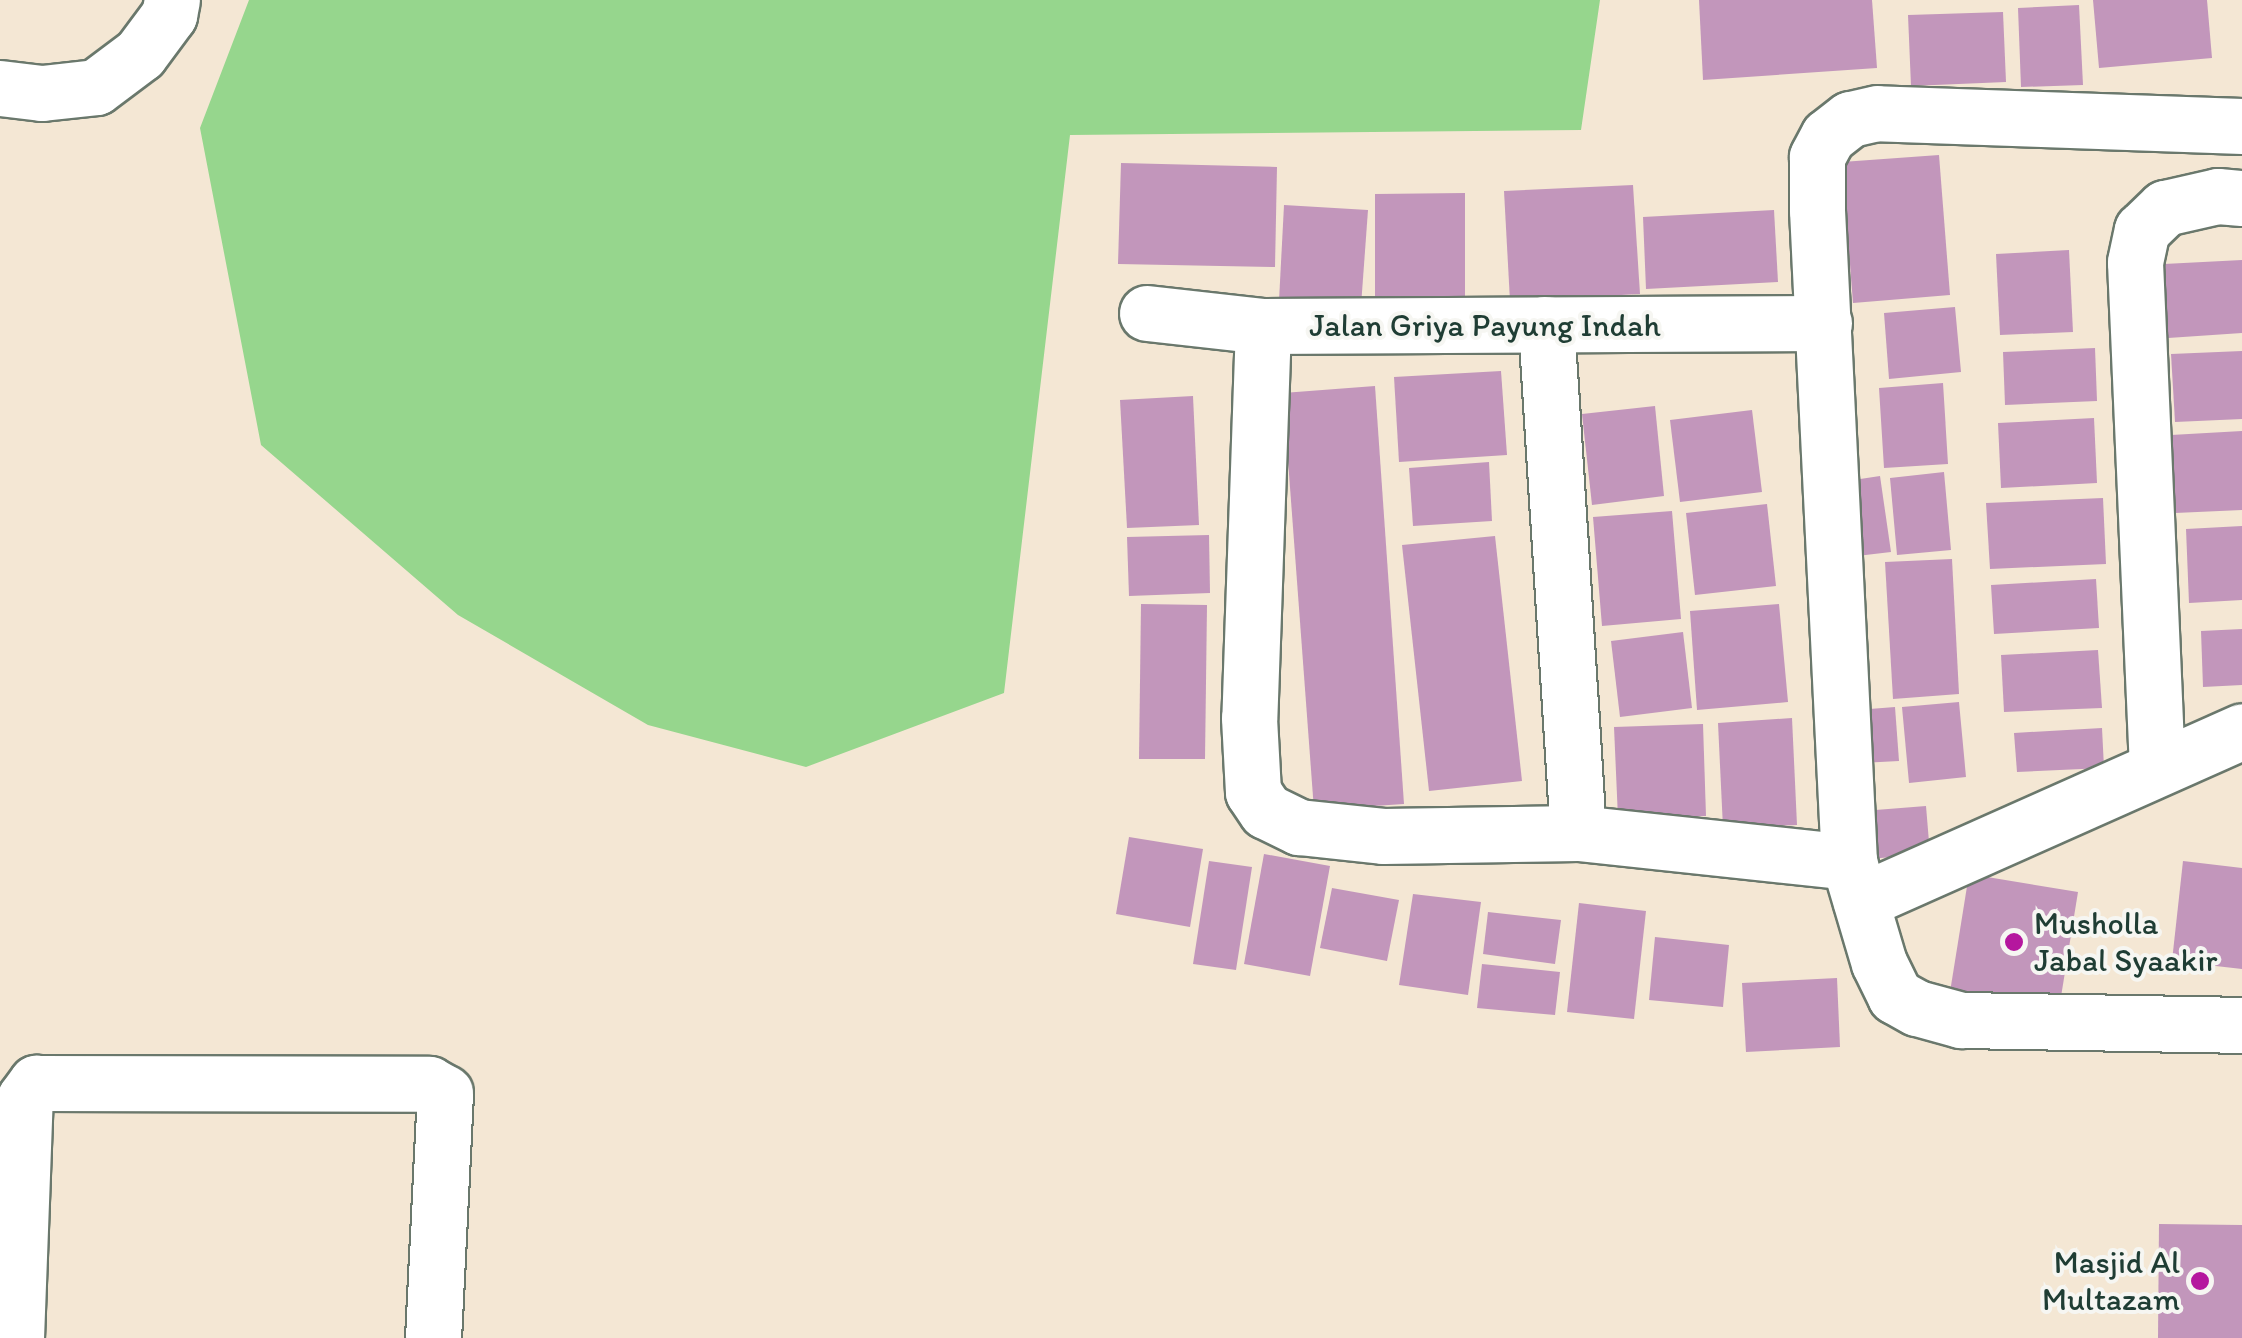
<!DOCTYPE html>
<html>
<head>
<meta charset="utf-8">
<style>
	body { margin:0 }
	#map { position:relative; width:2242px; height:1338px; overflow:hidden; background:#f4e7d4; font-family:Itim,sans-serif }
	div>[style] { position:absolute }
	.green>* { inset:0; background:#96d68d }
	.building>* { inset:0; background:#c296bb }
	.roads { filter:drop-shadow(2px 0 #6a786c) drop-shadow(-2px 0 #6a786c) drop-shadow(0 2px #6a786c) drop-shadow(0 -2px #6a786c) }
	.street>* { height:55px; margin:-27.5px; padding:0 27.5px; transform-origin:27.5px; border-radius:27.5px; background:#fff }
	.dots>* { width:28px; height:28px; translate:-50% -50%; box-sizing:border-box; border:5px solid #f6f6f2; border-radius:50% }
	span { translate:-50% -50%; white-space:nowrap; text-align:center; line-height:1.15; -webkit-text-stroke:8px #f6f6f2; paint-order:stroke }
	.street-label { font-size:32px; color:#1f3d34 }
	.poi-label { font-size:32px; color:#1f3d34 }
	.left { translate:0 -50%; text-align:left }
	.right { translate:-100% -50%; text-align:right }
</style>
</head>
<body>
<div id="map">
	<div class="green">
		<div style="clip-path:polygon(249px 0,1600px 0,1581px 130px,1070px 135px,1004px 693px,806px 767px,648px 725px,458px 615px,261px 445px,200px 128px)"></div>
	</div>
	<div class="building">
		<div style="clip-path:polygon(1699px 0,1872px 0,1877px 68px,1703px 80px)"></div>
		<div style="clip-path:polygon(2093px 0,2207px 0,2212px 58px,2099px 68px)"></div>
		<div style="clip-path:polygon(2079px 5px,2083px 85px,2021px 87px,2018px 8px)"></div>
		<div style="clip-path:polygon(2003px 12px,2006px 82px,1911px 86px,1908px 15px)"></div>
		<div style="clip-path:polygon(1939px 155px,1950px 295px,1853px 303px,1842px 162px)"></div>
		<div style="clip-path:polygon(1121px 163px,1277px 167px,1275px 267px,1118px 264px)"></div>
		<div style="clip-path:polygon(1633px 185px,1640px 294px,1510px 301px,1504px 191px)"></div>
		<div style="clip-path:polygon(1465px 193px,1465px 299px,1375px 299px,1375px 194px)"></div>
		<div style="clip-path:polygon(1284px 205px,1368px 210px,1361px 306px,1279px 301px)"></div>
		<div style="clip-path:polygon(1774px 210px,1778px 282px,1646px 289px,1643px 217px)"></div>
		<div style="clip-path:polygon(2069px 250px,2073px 332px,2000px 335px,1996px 254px)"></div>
		<div style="clip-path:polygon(2242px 260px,2242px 333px,2168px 338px,2164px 264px)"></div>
		<div style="clip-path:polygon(1955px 307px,1961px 372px,1889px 379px,1884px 313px)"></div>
		<div style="clip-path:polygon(2095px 348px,2097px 401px,2005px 405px,2003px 352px)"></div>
		<div style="clip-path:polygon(2242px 351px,2242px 419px,2175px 422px,2171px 354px)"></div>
		<div style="clip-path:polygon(1501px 371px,1507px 455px,1399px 462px,1394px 377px)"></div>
		<div style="clip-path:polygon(1943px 383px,1948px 464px,1884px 468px,1879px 388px)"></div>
		<div style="clip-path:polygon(1375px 386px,1404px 804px,1314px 810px,1283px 393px)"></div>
		<div style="clip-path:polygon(1193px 396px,1199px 525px,1127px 528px,1120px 400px)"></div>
		<div style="clip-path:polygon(1655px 406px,1664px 496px,1592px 505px,1582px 414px)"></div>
		<div style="clip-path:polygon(1752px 410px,1762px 492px,1680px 502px,1670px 420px)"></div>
		<div style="clip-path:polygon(2094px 418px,2097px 483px,2001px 488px,1998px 423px)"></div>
		<div style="clip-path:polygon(2242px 431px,2242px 510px,2175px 513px,2171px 435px)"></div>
		<div style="clip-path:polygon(1489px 462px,1492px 521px,1413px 526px,1409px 468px)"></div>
		<div style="clip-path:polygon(1944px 472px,1951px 550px,1897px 555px,1890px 478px)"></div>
		<div style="clip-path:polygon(1880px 476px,1891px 552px,1857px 556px,1847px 481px)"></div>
		<div style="clip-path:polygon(2103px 498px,2106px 564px,1990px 569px,1986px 503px)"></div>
		<div style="clip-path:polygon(1767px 504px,1776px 586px,1695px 595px,1686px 513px)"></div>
		<div style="clip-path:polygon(1672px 511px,1681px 619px,1602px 626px,1593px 517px)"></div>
		<div style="clip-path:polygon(2242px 526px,2242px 600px,2189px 603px,2186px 529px)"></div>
		<div style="clip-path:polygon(1209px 535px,1210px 593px,1129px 596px,1127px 537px)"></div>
		<div style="clip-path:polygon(1495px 536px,1522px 781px,1429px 791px,1402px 545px)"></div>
		<div style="clip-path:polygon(1952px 559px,1959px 694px,1893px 699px,1885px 562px)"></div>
		<div style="clip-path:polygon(2096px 579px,2099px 628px,1994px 634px,1991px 585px)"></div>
		<div style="clip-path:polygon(1141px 604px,1207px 605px,1205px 759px,1139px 759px)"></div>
		<div style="clip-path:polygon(1779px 604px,1788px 702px,1697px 710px,1690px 611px)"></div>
		<div style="clip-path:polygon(2242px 629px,2242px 685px,2203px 687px,2201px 631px)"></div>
		<div style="clip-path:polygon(1683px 632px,1692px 708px,1620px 717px,1611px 641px)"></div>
		<div style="clip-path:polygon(2098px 650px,2102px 708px,2004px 712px,2001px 655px)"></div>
		<div style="clip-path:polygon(1959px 702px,1966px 777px,1909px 783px,1902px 707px)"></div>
		<div style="clip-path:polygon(1895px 707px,1899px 761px,1861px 763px,1857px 710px)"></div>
		<div style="clip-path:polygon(1792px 718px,1797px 825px,1723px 828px,1718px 723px)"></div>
		<div style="clip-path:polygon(1703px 724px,1706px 816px,1618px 818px,1614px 727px)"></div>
		<div style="clip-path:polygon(2102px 728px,2104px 768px,2017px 772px,2014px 733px)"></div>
		<div style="clip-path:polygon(1926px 806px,1930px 854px,1868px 859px,1863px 811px)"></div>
		<div style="clip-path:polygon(1129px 837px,1203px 849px,1190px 927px,1116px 914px)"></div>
		<div style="clip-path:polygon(1264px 854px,1330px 866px,1310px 976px,1244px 964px)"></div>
		<div style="clip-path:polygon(1209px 861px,1252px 867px,1236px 970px,1193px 964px)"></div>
		<div style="clip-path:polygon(2183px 861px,2242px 868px,2242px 969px,2172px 961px)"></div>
		<div style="clip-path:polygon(1969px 874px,2078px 892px,2059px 1009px,1950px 992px)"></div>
		<div style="clip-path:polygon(1332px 888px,1399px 900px,1387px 961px,1320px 948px)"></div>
		<div style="clip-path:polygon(1413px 894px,1481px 902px,1468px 995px,1399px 985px)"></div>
		<div style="clip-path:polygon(1579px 903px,1646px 911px,1634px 1019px,1567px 1012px)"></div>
		<div style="clip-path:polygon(1488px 912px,1561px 920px,1555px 964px,1483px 954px)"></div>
		<div style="clip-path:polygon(1655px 937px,1729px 945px,1723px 1007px,1649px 1000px)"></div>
		<div style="clip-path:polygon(1482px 964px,1560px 972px,1555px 1015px,1477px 1008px)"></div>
		<div style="clip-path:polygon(1837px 978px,1840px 1047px,1746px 1052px,1742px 983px)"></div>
		<div style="clip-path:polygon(2159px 1224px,2242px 1225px,2242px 1338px,2158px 1338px)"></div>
	</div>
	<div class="roads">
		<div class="street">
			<div style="left:0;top:88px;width:42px;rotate:6.8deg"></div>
			<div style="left:42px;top:93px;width:54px;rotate:-6.3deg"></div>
			<div style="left:96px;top:87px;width:55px;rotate:-36.9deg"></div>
			<div style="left:140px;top:54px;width:49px;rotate:-53.4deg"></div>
			<div style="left:169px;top:15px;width:15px;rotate:-79deg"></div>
			<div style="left:2242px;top:126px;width:365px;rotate:-178deg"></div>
			<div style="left:1877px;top:113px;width:28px;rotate:167deg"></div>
			<div style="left:1850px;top:119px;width:28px;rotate:142deg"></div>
			<div style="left:1828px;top:136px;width:24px;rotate:118deg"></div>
			<div style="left:1817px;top:157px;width:53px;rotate:90deg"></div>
			<div style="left:1817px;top:210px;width:653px;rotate:87.19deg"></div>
			<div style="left:1849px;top:862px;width:105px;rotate:73.5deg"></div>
			<div style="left:1879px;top:963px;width:37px;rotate:64deg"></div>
			<div style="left:1895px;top:996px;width:25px;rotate:29deg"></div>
			<div style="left:1917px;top:1008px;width:46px;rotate:15.3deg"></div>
			<div style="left:1961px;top:1020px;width:281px;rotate:1deg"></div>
			<div style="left:1147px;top:313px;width:117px;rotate:6.4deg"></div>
			<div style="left:1263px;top:326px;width:561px;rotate:-0.31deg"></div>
			<div style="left:1546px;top:324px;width:510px;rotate:86.4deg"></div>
			<div style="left:1263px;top:326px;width:392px;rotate:92deg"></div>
			<div style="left:1249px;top:718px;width:74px;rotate:86.9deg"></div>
			<div style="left:1253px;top:792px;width:23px;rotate:56deg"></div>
			<div style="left:1266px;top:811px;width:37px;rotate:26deg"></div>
			<div style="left:1299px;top:827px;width:84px;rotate:6.1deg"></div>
			<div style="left:1383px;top:836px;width:195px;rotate:-0.9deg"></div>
			<div style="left:1578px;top:833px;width:273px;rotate:6.1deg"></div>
			<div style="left:2157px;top:768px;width:506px;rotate:-92.49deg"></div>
			<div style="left:2135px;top:262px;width:33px;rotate:-78deg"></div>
			<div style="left:2142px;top:230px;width:32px;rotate:-44deg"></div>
			<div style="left:2165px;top:208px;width:54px;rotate:-12.8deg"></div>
			<div style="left:2218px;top:196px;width:24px;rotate:5deg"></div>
			<div style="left:1861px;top:901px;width:417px;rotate:-24deg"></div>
			<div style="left:16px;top:1338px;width:240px;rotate:-87.9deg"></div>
			<div style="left:25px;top:1098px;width:19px;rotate:-54deg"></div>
			<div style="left:36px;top:1083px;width:393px;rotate:0.1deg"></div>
			<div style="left:429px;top:1084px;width:18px;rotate:29deg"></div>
			<div style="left:445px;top:1093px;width:245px;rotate:92.8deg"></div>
		</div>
	</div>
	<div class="dots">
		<div style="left:2014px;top:942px;background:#b5179e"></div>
		<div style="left:2200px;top:1281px;background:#b5179e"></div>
	</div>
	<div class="street-label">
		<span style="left:1485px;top:325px">Jalan Griya Payung Indah</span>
	</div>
	<div class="poi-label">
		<span class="left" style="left:2034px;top:942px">Musholla<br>Jabal Syaakir</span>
		<span class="right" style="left:2180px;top:1281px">Masjid Al<br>Multazam</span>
	</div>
</div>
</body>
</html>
